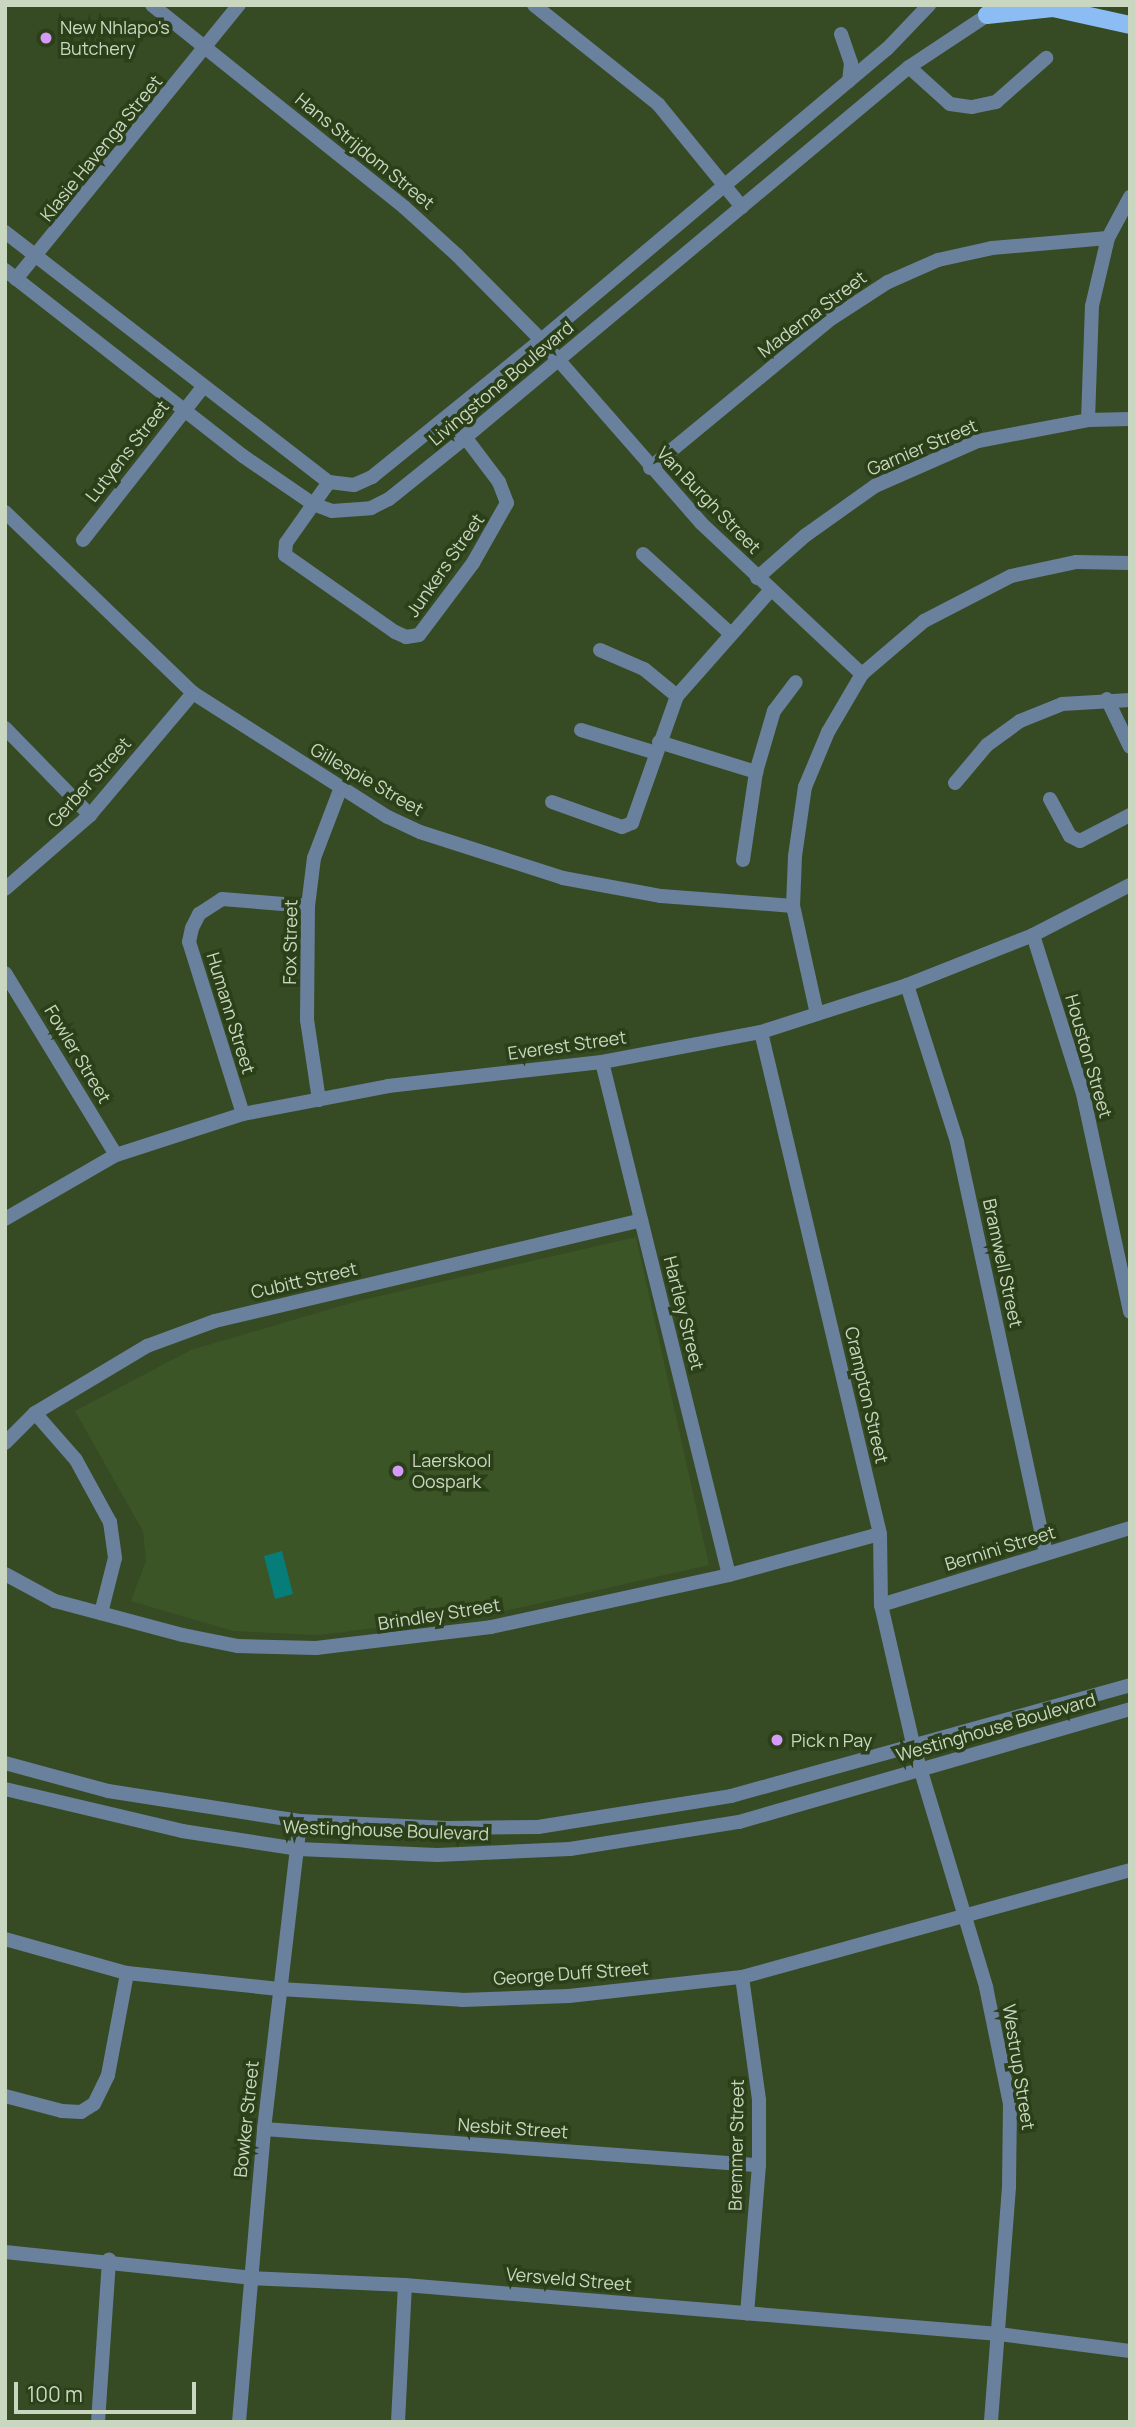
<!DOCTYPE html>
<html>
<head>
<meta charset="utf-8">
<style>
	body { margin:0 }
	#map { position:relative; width:1135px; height:2427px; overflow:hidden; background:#364b23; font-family:Manrope,sans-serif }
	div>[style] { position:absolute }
	.built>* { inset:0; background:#3c5526 }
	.water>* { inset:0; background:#077d7a }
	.minor>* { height:14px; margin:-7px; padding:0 7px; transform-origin:7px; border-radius:7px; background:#69819d }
	.major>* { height:18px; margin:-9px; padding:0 9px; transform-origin:9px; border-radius:9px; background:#8bbdf4 }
	.dots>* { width:19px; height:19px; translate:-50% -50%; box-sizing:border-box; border:4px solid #2b4019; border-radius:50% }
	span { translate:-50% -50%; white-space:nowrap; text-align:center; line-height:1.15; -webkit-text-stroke:7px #2b4019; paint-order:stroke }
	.poi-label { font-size:18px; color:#c9d7c0 }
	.left { translate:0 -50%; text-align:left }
	.street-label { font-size:18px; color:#c9d7c0 }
	.frame { position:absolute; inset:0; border:7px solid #c9d7c0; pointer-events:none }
	.scale { position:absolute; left:14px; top:2382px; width:182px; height:32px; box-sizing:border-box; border:4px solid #c9d7c0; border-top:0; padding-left:9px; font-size:21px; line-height:24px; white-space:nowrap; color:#c9d7c0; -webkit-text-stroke:5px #2b4019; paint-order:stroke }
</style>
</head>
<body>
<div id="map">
	<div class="built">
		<div style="clip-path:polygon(636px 1237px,709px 1565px,491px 1614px,318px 1635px,233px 1631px,131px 1601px,146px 1561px,143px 1531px,75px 1411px,191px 1350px,358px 1301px)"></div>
	</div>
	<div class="water">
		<div style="clip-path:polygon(282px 1551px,293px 1594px,275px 1599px,264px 1556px)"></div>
	</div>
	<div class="minor">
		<div style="left:152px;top:5px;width:323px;rotate:38.7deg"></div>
		<div style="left:404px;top:207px;width:72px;rotate:42.2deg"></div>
		<div style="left:457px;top:255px;width:120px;rotate:45.3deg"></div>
		<div style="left:541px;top:340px;width:243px;rotate:48.8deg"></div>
		<div style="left:701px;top:523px;width:221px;rotate:43.2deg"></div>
		<div style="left:534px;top:5px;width:159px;rotate:38.6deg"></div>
		<div style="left:658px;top:104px;width:133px;rotate:50.8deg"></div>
		<div style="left:841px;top:34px;width:31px;rotate:71deg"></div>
		<div style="left:851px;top:63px;width:18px;rotate:96deg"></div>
		<div style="left:909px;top:67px;width:55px;rotate:42.1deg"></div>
		<div style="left:950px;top:104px;width:22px;rotate:8deg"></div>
		<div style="left:972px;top:107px;width:25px;rotate:-12deg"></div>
		<div style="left:996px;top:102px;width:67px;rotate:-41.3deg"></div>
		<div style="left:5px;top:232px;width:409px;rotate:37.7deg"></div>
		<div style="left:329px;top:482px;width:25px;rotate:7deg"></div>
		<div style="left:354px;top:485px;width:20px;rotate:-24deg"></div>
		<div style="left:372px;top:477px;width:218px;rotate:-39deg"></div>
		<div style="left:541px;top:340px;width:452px;rotate:-40.1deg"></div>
		<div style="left:887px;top:49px;width:61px;rotate:-46.3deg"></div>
		<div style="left:5px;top:270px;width:302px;rotate:38deg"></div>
		<div style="left:243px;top:456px;width:85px;rotate:34.4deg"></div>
		<div style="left:313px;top:504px;width:20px;rotate:20deg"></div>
		<div style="left:332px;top:511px;width:39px;rotate:-4deg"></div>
		<div style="left:371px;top:508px;width:20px;rotate:-27deg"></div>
		<div style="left:389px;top:499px;width:99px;rotate:-38.8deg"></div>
		<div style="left:466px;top:437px;width:577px;rotate:-39.87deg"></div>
		<div style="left:909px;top:67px;width:103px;rotate:-33.5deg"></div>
		<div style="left:16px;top:279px;width:353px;rotate:-50.9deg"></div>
		<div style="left:1088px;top:420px;width:114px;rotate:-88deg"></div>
		<div style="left:1092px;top:306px;width:70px;rotate:-76.8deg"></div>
		<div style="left:1108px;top:238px;width:47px;rotate:-61.8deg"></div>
		<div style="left:650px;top:468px;width:234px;rotate:-39.5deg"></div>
		<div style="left:831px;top:319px;width:68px;rotate:-33deg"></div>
		<div style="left:888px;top:282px;width:55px;rotate:-23.7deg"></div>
		<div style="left:938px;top:260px;width:55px;rotate:-12.5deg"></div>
		<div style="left:992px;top:248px;width:116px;rotate:-4.9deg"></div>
		<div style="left:329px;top:482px;width:75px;rotate:125.2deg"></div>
		<div style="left:286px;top:543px;width:12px;rotate:95deg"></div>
		<div style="left:285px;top:555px;width:134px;rotate:35deg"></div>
		<div style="left:395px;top:632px;width:12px;rotate:24deg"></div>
		<div style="left:406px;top:637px;width:13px;rotate:-9deg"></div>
		<div style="left:419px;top:635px;width:90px;rotate:-53.1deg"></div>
		<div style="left:473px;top:563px;width:69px;rotate:-60.5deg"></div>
		<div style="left:507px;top:503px;width:22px;rotate:-111deg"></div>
		<div style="left:499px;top:482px;width:83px;rotate:-127.1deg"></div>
		<div style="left:5px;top:512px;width:261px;rotate:43.9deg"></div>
		<div style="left:193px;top:693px;width:231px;rotate:32.5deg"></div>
		<div style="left:388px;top:817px;width:35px;rotate:25deg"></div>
		<div style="left:420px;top:832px;width:150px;rotate:17.8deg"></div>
		<div style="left:563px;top:878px;width:100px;rotate:10.4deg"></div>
		<div style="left:661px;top:896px;width:132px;rotate:4.3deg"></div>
		<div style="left:83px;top:540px;width:194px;rotate:-51.9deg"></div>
		<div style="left:643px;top:554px;width:119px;rotate:42.3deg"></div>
		<div style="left:757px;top:578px;width:65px;rotate:-41.3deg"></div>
		<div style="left:806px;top:535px;width:85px;rotate:-35.4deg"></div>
		<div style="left:875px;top:486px;width:112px;rotate:-23.6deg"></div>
		<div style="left:978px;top:441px;width:112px;rotate:-10.8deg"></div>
		<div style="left:1088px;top:420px;width:42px;rotate:-1.4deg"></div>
		<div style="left:600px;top:650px;width:48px;rotate:23.4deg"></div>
		<div style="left:644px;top:669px;width:43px;rotate:39.3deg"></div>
		<div style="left:1107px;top:699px;width:53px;rotate:64.4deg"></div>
		<div style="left:5px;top:728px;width:122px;rotate:45.7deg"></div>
		<div style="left:581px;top:730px;width:78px;rotate:17deg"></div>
		<div style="left:659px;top:742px;width:102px;rotate:17.2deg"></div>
		<div style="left:756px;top:772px;width:64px;rotate:-73.6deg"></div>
		<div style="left:774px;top:711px;width:36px;rotate:-53deg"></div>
		<div style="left:955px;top:783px;width:50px;rotate:-49.9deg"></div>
		<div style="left:987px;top:745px;width:41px;rotate:-36deg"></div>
		<div style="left:1020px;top:721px;width:45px;rotate:-22deg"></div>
		<div style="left:1062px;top:704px;width:68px;rotate:-3.4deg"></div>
		<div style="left:1050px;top:799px;width:42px;rotate:61.6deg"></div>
		<div style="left:1070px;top:836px;width:11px;rotate:27deg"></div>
		<div style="left:1080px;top:841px;width:56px;rotate:-27.5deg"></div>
		<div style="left:552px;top:802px;width:74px;rotate:19.7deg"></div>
		<div style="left:622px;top:827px;width:11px;rotate:-22deg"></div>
		<div style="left:632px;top:823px;width:135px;rotate:-70.5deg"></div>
		<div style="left:677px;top:696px;width:140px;rotate:-48.5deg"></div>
		<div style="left:743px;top:860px;width:89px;rotate:-81.6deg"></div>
		<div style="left:5px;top:889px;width:113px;rotate:-41deg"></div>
		<div style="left:90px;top:815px;width:160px;rotate:-49.8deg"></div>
		<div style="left:1033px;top:935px;width:167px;rotate:72.5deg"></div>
		<div style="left:1083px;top:1094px;width:223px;rotate:77.8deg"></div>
		<div style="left:5px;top:973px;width:213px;rotate:58.6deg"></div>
		<div style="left:907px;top:985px;width:165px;rotate:72.3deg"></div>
		<div style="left:957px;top:1142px;width:421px;rotate:77.8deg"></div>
		<div style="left:817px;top:1014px;width:111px;rotate:-102.5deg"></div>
		<div style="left:793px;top:906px;width:50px;rotate:-87.7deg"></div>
		<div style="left:795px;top:856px;width:70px;rotate:-81.8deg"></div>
		<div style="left:805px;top:787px;width:60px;rotate:-67.3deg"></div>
		<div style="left:828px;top:732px;width:67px;rotate:-59.6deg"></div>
		<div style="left:862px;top:674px;width:82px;rotate:-40.5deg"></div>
		<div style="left:924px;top:621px;width:98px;rotate:-27.3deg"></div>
		<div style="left:1011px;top:576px;width:66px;rotate:-12.2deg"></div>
		<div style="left:1076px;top:562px;width:54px;rotate:1.1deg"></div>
		<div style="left:761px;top:1032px;width:516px;rotate:76.66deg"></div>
		<div style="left:880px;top:1534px;width:71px;rotate:89.2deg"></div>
		<div style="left:881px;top:1605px;width:147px;rotate:77deg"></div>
		<div style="left:914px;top:1748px;width:250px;rotate:73.2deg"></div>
		<div style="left:986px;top:1987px;width:119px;rotate:78.4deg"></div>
		<div style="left:1010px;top:2104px;width:83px;rotate:90.7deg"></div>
		<div style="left:1009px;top:2187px;width:236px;rotate:94.4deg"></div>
		<div style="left:602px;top:1062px;width:528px;rotate:76.1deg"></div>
		<div style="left:319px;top:1100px;width:81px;rotate:-98.5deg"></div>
		<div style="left:307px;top:1020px;width:114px;rotate:-89.5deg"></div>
		<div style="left:308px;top:906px;width:48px;rotate:-82.9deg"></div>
		<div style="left:314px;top:858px;width:73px;rotate:-69.1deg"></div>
		<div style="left:243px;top:1114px;width:180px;rotate:-107.4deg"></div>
		<div style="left:189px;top:942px;width:14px;rotate:-78deg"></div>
		<div style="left:192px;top:928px;width:16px;rotate:-63deg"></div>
		<div style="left:199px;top:914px;width:27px;rotate:-33deg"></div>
		<div style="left:222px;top:899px;width:86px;rotate:4.7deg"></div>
		<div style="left:5px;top:1219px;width:128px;rotate:-30deg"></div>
		<div style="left:116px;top:1155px;width:133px;rotate:-17.9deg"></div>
		<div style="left:243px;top:1114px;width:148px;rotate:-10.9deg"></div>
		<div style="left:388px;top:1086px;width:215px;rotate:-6.4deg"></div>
		<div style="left:602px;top:1062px;width:162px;rotate:-10.7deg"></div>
		<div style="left:761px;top:1032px;width:153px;rotate:-17.8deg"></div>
		<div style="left:907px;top:985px;width:136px;rotate:-21.6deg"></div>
		<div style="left:1033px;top:935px;width:109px;rotate:-27.3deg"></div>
		<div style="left:35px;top:1413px;width:62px;rotate:48.9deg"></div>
		<div style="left:76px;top:1460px;width:71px;rotate:61.3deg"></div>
		<div style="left:110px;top:1522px;width:36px;rotate:82deg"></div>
		<div style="left:115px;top:1558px;width:57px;rotate:104.3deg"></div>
		<div style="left:5px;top:1443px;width:42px;rotate:-45deg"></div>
		<div style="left:35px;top:1413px;width:131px;rotate:-30.9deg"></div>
		<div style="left:147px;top:1346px;width:72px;rotate:-20.2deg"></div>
		<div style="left:215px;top:1321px;width:438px;rotate:-13.3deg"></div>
		<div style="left:5px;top:1574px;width:57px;rotate:28.4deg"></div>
		<div style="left:55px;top:1601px;width:132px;rotate:14.9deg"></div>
		<div style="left:183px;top:1635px;width:55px;rotate:11.5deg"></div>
		<div style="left:237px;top:1646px;width:79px;rotate:1.5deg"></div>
		<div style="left:316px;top:1648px;width:176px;rotate:-6.8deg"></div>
		<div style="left:491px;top:1627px;width:244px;rotate:-12.3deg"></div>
		<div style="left:729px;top:1575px;width:156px;rotate:-15.2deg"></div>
		<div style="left:881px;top:1605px;width:261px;rotate:-17.2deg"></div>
		<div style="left:5px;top:1763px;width:107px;rotate:15.2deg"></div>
		<div style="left:108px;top:1791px;width:194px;rotate:8.9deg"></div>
		<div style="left:300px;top:1821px;width:147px;rotate:2.7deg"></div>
		<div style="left:447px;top:1828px;width:91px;rotate:-0.6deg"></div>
		<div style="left:538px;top:1827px;width:195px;rotate:-9.1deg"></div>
		<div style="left:731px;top:1796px;width:414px;rotate:-15.5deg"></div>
		<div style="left:5px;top:1789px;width:182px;rotate:13.3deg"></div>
		<div style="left:182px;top:1831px;width:117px;rotate:8.8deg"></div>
		<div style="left:298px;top:1849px;width:139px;rotate:2.5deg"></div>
		<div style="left:437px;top:1855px;width:133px;rotate:-2.6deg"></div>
		<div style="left:570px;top:1849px;width:171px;rotate:-9.1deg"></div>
		<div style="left:739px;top:1822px;width:407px;rotate:-16.1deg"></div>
		<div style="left:5px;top:1939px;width:127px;rotate:15.6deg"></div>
		<div style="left:127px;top:1973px;width:153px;rotate:6deg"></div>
		<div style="left:279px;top:1989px;width:183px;rotate:3.4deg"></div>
		<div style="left:462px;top:2000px;width:107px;rotate:-2.1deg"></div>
		<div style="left:569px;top:1996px;width:174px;rotate:-6.3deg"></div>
		<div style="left:742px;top:1977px;width:402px;rotate:-15.4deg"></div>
		<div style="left:742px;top:1977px;width:124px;rotate:82.1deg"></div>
		<div style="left:759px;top:2100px;width:65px;rotate:90deg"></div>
		<div style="left:759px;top:2165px;width:149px;rotate:94.6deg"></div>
		<div style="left:5px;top:2096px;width:59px;rotate:14.7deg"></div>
		<div style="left:62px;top:2111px;width:19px;rotate:3deg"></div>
		<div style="left:81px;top:2112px;width:15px;rotate:-32deg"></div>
		<div style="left:94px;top:2104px;width:32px;rotate:-64deg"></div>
		<div style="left:108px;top:2075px;width:104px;rotate:-79.4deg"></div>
		<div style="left:264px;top:2129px;width:496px;rotate:4.2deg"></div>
		<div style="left:5px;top:2252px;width:247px;rotate:6deg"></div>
		<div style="left:251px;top:2278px;width:154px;rotate:2.6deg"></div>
		<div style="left:405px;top:2285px;width:596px;rotate:4.72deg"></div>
		<div style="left:999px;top:2334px;width:132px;rotate:7.4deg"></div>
		<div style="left:98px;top:2422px;width:163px;rotate:-86.1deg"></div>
		<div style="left:239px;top:2422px;width:294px;rotate:-85.1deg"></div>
		<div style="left:264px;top:2129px;width:310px;rotate:-83.3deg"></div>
		<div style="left:398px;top:2422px;width:137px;rotate:-87.1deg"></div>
	</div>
	<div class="major">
		<div style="left:987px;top:15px;width:66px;rotate:-6.1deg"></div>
		<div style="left:1053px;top:8px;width:79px;rotate:12.4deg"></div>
	</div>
	<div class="dots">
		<div style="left:46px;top:38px;background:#d69bfa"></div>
		<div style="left:398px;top:1471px;background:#d69bfa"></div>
		<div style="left:777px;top:1740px;background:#d69bfa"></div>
	</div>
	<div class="poi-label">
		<span class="left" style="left:60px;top:38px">New Nhlapo's<br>Butchery</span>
		<span class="left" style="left:412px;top:1471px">Laerskool<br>Oospark</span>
		<span class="left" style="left:791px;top:1740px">Pick n Pay</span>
	</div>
	<div class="street-label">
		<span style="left:101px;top:148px;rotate:-51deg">Klasie Havenga Street</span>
		<span style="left:365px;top:151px;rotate:39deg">Hans Strijdom Street</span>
		<span style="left:812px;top:314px;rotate:-37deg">Maderna Street</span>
		<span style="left:501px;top:383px;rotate:-40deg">Livingstone Boulevard</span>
		<span style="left:922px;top:447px;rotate:-23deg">Garnier Street</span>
		<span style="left:127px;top:451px;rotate:-52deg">Lutyens Street</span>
		<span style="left:709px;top:500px;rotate:46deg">Van Burgh Street</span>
		<span style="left:445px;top:565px;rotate:-55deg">Junkers Street</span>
		<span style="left:367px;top:779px;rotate:30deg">Gillespie Street</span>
		<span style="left:89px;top:782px;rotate:-48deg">Gerber Street</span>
		<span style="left:290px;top:942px;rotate:-89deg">Fox Street</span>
		<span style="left:231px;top:1013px;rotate:73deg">Humann Street</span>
		<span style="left:567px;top:1045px;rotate:-8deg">Everest Street</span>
		<span style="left:78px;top:1054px;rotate:59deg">Fowler Street</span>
		<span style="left:1089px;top:1056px;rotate:74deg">Houston Street</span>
		<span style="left:1003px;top:1263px;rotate:78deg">Bramwell Street</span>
		<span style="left:304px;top:1280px;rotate:-13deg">Cubitt Street</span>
		<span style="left:684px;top:1313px;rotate:76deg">Hartley Street</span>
		<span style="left:867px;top:1395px;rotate:77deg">Crampton Street</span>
		<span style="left:1000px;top:1548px;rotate:-17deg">Bernini Street</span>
		<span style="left:439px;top:1614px;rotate:-9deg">Brindley Street</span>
		<span style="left:996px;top:1727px;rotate:-16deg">Westinghouse Boulevard</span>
		<span style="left:386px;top:1830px;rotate:2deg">Westinghouse Boulevard</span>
		<span style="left:571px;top:1973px;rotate:-4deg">George Duff Street</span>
		<span style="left:1019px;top:2067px;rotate:81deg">Westrup Street</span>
		<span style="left:246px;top:2119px;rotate:-84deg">Bowker Street</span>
		<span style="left:513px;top:2128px;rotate:4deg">Nesbit Street</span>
		<span style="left:736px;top:2145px;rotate:-89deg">Bremmer Street</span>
		<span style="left:569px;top:2279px;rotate:5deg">Versveld Street</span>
	</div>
	<div class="frame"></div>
	<div class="scale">100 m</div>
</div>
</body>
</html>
